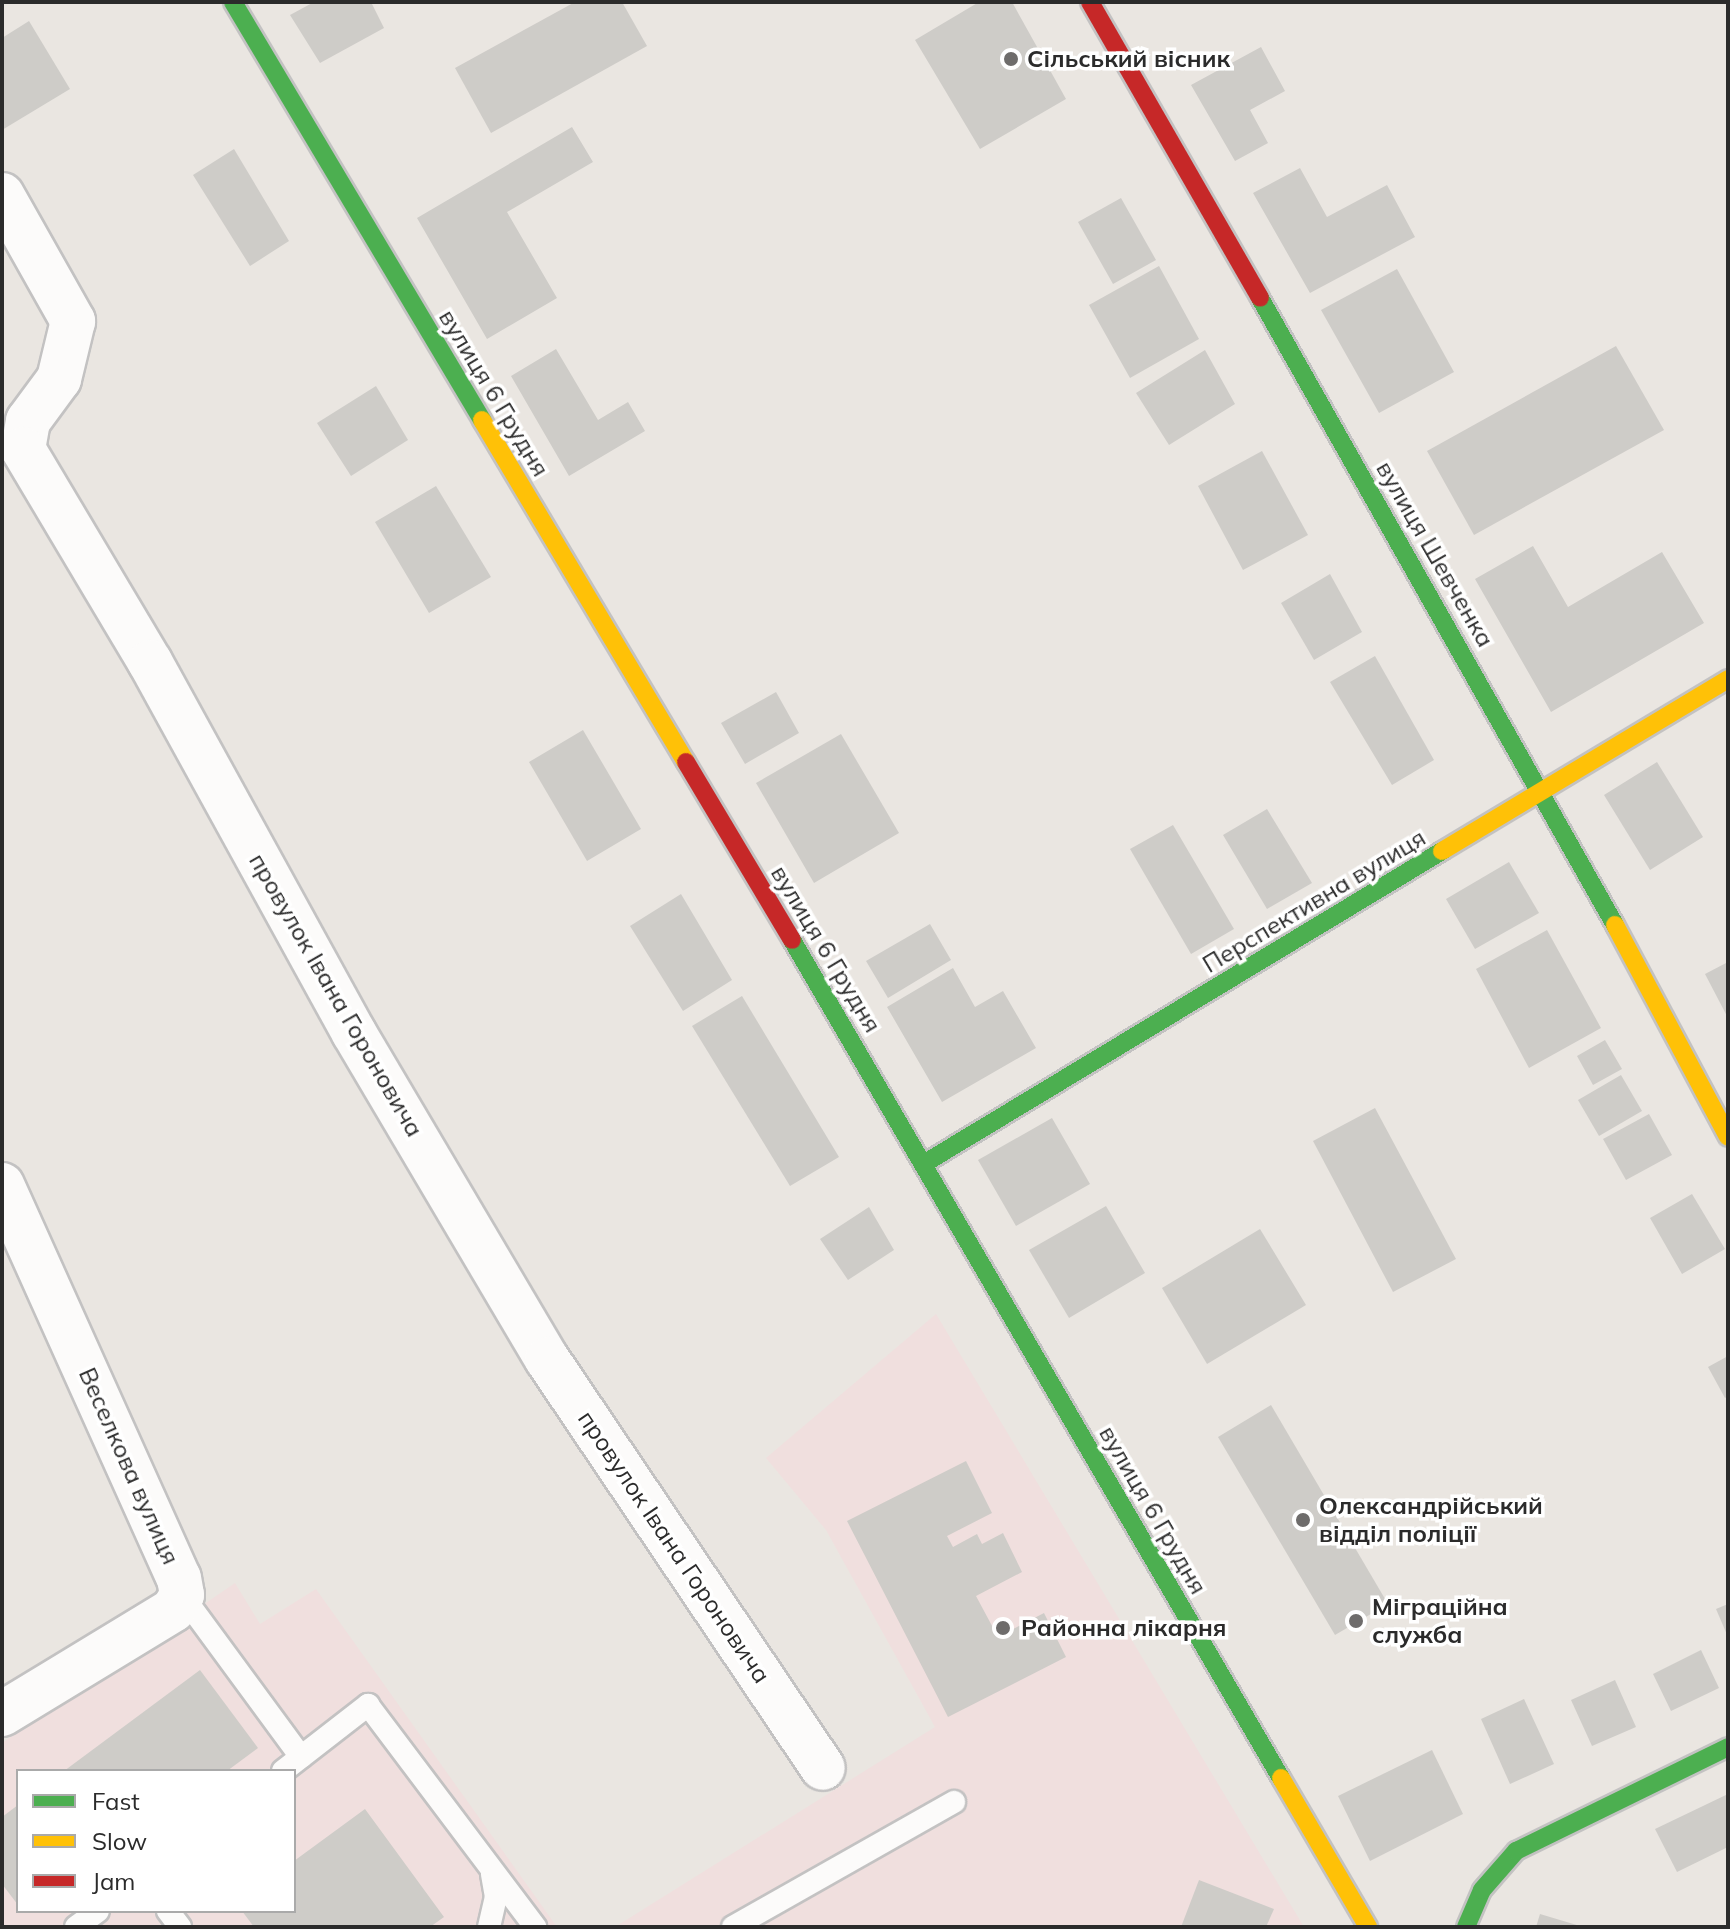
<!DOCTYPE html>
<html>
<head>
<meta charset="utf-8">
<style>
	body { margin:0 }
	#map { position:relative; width:1730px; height:1929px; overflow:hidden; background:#eae6e1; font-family:Mulish,sans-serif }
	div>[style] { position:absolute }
	.medical>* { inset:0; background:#f0dfde }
	.building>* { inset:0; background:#ceccc8 }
	.roads { filter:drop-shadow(2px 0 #c3c2c2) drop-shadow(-2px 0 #c3c2c2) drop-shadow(0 2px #c3c2c2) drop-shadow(0 -2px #c3c2c2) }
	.lane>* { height:22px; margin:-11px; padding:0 11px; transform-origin:11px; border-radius:11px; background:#fcfbfa }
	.street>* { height:44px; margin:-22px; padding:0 22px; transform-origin:22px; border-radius:22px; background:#fcfbfa }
	.fast>* { height:18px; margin:-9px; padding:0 9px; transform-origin:9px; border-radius:9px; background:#4caf50 }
	.slow>* { height:18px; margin:-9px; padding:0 9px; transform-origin:9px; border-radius:9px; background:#ffc107 }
	.jam>* { height:18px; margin:-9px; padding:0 9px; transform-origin:9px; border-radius:9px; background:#c62828 }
	.dots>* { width:22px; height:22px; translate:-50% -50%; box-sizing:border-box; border:4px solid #fff; border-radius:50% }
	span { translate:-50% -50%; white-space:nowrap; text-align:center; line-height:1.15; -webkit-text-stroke:7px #fff; paint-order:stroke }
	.poi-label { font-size:24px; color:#2b2b2b; font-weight:700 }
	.left { translate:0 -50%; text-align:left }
	.street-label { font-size:24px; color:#2b2b2b }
	.frame { position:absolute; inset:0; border:4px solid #2b2b2b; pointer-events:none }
	.legend { position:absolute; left:16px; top:1769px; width:280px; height:144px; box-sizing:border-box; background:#fff; border:2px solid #aaa; margin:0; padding:10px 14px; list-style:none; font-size:24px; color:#2b2b2b }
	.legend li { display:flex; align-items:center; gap:16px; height:40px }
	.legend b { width:40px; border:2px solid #aaa }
</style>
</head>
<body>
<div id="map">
	<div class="medical">
		<div style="clip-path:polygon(936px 1314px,1304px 1927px,615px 1927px,935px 1727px,826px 1530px,766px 1458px)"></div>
		<div style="clip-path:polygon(evenodd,235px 1583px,260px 1624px,316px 1589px,557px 1927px,2px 1927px,2px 1743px,235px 1583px,18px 1771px,294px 1771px,294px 1911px,18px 1911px,18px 1771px)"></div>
	</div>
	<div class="building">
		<div style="clip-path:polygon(314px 2px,371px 2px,384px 28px,320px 63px,290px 15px)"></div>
		<div style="clip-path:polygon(575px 2px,622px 2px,647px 46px,491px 133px,455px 68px)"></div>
		<div style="clip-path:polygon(979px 2px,1012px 2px,1066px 99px,980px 149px,915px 40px)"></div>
		<div style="clip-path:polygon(29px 21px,70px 89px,2px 130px,2px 38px)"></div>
		<div style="clip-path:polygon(1261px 47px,1285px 91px,1250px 110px,1268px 143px,1235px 161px,1191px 85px)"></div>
		<div style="clip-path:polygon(572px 127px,593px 162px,507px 212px,557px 298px,487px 339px,417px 218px)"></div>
		<div style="clip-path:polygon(234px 149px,289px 241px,250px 266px,193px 175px)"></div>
		<div style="clip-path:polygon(1300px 168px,1327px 217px,1387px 185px,1415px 237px,1310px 293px,1253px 193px)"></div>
		<div style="clip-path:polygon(1121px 198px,1156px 260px,1113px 284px,1078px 222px)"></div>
		<div style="clip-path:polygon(1159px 266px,1199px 339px,1130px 378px,1089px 305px)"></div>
		<div style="clip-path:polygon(1397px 269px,1454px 372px,1379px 413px,1321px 310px)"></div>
		<div style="clip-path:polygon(1616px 346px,1664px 430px,1474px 535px,1427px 451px)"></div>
		<div style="clip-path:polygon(556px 349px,598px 420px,628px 402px,645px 431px,569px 476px,511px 376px)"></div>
		<div style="clip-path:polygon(1205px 350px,1235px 404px,1169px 445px,1136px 393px)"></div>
		<div style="clip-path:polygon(376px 386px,408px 440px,351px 476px,317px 423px)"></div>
		<div style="clip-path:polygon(1262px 451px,1308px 535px,1243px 570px,1198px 486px)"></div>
		<div style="clip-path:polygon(436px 486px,491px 577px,429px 613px,375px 522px)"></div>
		<div style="clip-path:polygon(1533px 546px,1568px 607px,1662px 552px,1704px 623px,1551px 712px,1475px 579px)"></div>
		<div style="clip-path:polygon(1330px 574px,1362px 632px,1314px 660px,1281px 603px)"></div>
		<div style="clip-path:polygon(1375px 656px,1434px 760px,1392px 785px,1330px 682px)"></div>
		<div style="clip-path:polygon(776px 692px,799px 733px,745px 764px,721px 723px)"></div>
		<div style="clip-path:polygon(583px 730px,641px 829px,587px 861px,529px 762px)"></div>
		<div style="clip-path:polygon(841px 734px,899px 833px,814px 883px,756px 783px)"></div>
		<div style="clip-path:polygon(1657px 762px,1703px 837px,1650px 870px,1604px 795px)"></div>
		<div style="clip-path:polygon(1267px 809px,1312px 883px,1267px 909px,1223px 835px)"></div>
		<div style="clip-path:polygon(1173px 825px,1234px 929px,1191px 954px,1130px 849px)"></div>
		<div style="clip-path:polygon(1509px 862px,1539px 913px,1475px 949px,1446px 899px)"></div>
		<div style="clip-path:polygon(681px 894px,732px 980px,683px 1011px,630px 926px)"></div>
		<div style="clip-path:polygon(930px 924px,951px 960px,888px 998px,866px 961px)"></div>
		<div style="clip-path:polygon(1547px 930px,1601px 1028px,1529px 1068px,1476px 969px)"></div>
		<div style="clip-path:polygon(1728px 962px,1728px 1018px,1705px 974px)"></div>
		<div style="clip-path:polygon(953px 968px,975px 1007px,1003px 991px,1036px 1048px,942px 1102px,887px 1007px)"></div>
		<div style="clip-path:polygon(742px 996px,839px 1157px,790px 1186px,692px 1026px)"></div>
		<div style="clip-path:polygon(1605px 1040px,1622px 1069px,1593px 1085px,1577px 1056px)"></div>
		<div style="clip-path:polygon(1621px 1075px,1642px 1111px,1599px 1136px,1578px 1100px)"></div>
		<div style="clip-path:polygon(1375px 1108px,1456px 1259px,1393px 1292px,1313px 1141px)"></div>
		<div style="clip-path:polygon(1649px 1114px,1672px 1155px,1626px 1180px,1603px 1139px)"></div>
		<div style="clip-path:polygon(1052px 1118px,1090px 1184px,1016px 1226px,978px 1160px)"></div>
		<div style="clip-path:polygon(1692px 1194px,1725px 1249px,1682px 1274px,1650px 1218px)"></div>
		<div style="clip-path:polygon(1106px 1206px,1145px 1273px,1069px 1318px,1029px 1250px)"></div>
		<div style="clip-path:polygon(869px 1207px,894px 1250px,848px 1280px,820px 1239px)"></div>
		<div style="clip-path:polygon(1260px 1229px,1306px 1305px,1207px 1364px,1162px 1288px)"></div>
		<div style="clip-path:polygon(1728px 1356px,1728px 1396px,1725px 1398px,1708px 1367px)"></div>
		<div style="clip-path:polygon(1271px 1405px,1388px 1604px,1335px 1635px,1218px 1437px)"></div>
		<div style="clip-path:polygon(966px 1461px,992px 1513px,947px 1536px,953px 1547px,977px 1534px,982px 1544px,1003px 1533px,1022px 1572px,976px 1596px,998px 1637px,1044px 1613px,1066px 1657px,948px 1717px,847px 1521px)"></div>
		<div style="clip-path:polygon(1728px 1604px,1728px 1637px,1716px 1609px)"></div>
		<div style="clip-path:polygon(1701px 1650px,1719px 1688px,1671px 1711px,1653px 1674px)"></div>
		<div style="clip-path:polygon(200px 1670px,258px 1748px,227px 1771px,64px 1771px)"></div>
		<div style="clip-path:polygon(1615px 1680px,1636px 1727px,1592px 1746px,1571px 1700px)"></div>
		<div style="clip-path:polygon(1524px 1699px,1554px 1764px,1510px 1784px,1481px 1719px)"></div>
		<div style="clip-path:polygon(1432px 1750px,1463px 1814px,1370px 1861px,1338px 1796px)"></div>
		<div style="clip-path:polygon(1728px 1794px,1728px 1847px,1677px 1872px,1655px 1829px)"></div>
		<div style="clip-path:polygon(18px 1805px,18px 1905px,2px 1884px,2px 1817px)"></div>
		<div style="clip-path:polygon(365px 1809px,444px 1917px,430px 1927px,254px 1927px,242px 1911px,294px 1911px,294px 1861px)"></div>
		<div style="clip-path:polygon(1199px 1880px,1274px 1909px,1266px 1927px,1181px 1927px)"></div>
		<div style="clip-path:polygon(1540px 1914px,1580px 1926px,1580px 1927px,1536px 1927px)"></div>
	</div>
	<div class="roads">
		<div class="lane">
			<div style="left:182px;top:1595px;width:201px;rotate:53.7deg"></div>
			<div style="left:283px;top:1771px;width:108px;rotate:-37.8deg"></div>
			<div style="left:368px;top:1705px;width:278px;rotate:53deg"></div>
			<div style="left:168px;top:1911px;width:20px;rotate:53deg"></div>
			<div style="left:76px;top:1927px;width:27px;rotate:-36deg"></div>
			<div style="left:489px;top:1927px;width:31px;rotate:-77deg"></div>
			<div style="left:496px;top:1897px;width:23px;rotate:-100deg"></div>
			<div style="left:733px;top:1927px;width:254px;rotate:-29.5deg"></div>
		</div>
		<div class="street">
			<div style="left:2px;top:195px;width:145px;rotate:60.6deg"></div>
			<div style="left:73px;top:321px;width:60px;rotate:103.6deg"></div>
			<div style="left:59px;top:379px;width:52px;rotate:126.4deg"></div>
			<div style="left:28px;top:421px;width:28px;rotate:100deg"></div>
			<div style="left:23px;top:449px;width:248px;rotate:59.2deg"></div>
			<div style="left:150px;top:662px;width:423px;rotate:61.2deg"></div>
			<div style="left:354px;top:1033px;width:379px;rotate:59.4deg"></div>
			<div style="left:547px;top:1359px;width:493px;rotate:56deg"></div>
			<div style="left:2px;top:1185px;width:431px;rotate:65.8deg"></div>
			<div style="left:179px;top:1578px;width:17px;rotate:80deg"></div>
			<div style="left:182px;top:1595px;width:17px;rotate:121deg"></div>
			<div style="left:173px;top:1610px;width:200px;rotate:148.7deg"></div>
		</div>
		<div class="fast">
			<div style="left:233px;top:2px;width:487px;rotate:59.2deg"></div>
			<div style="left:1260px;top:298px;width:721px;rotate:60.48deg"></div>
			<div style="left:792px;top:940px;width:970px;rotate:59.74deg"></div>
			<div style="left:925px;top:1163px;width:604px;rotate:-31.11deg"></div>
			<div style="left:1466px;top:1927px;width:40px;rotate:-66.6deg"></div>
			<div style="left:1482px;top:1890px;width:52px;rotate:-48.9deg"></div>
			<div style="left:1516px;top:1851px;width:236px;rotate:-26.1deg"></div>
		</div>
		<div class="slow">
			<div style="left:482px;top:420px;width:398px;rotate:59.2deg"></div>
			<div style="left:1442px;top:851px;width:334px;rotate:-31deg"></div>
			<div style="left:1615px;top:925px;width:240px;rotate:61.9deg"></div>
			<div style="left:1281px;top:1778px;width:173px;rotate:59.7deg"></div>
		</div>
		<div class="jam">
			<div style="left:1090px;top:2px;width:341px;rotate:60.1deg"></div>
			<div style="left:686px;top:762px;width:207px;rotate:59.2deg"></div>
		</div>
	</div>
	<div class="dots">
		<div style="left:1011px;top:59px;background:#6e6c6b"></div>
		<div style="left:1303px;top:1520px;background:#6e6c6b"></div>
		<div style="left:1356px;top:1621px;background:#6e6c6b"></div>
		<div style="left:1003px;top:1628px;background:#6e6c6b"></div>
	</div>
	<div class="poi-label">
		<span class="left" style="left:1027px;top:59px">Сільський вісник</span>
		<span class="left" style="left:1319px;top:1520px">Олександрійський<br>відділ поліції</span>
		<span class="left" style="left:1372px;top:1621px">Міграційна<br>служба</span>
		<span class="left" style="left:1021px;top:1628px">Районна лікарня</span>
	</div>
	<div class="street-label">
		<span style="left:494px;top:393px;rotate:59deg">вулиця 6 Грудня</span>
		<span style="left:1435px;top:554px;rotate:60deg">вулиця Шевченка</span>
		<span style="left:1314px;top:901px;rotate:-31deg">Перспективна вулиця</span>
		<span style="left:826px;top:949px;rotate:59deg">вулиця 6 Грудня</span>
		<span style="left:336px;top:995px;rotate:60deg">провулок Івана Гороновича</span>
		<span style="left:129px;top:1466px;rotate:66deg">Веселкова вулиця</span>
		<span style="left:1153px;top:1510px;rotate:60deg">вулиця 6 Грудня</span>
		<span style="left:674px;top:1547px;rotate:56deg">провулок Івана Гороновича</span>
	</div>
	<div class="frame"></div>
	<ul class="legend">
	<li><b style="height:10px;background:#4caf50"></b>Fast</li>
	<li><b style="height:10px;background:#ffc107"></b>Slow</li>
	<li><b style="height:10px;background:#c62828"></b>Jam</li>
	</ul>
</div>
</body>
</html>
